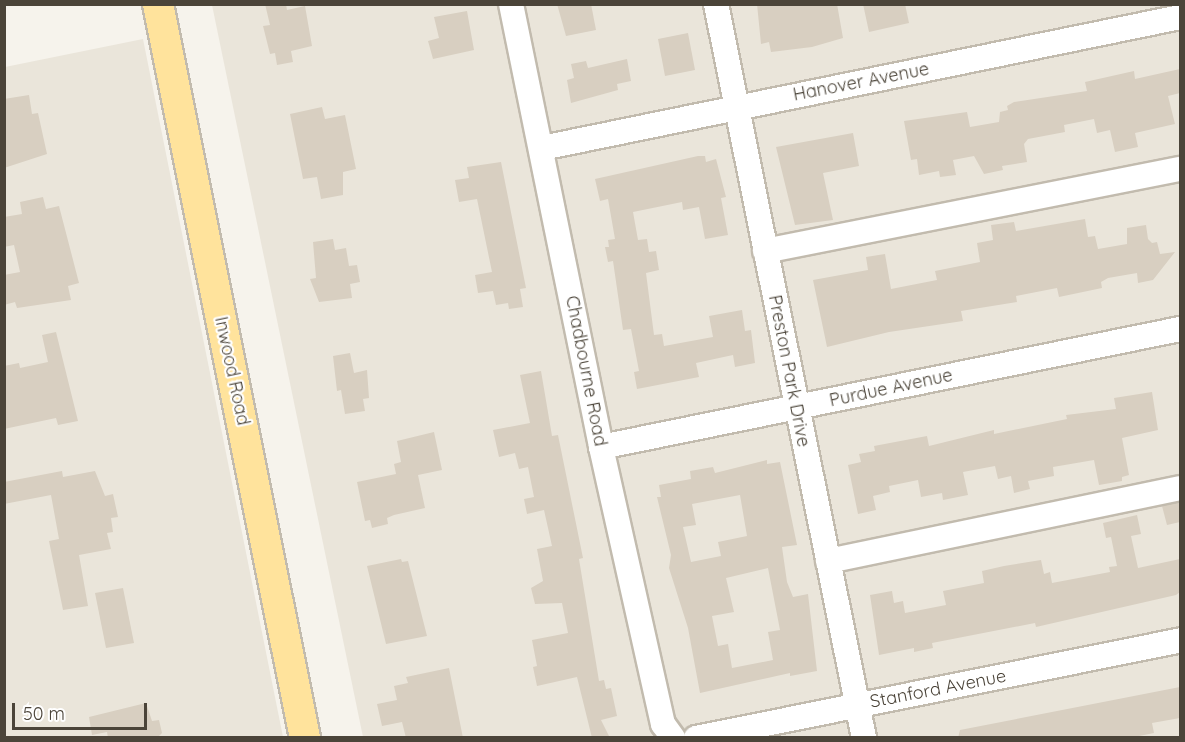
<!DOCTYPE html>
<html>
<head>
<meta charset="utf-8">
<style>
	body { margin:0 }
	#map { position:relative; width:1185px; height:742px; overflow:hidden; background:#f6f3ec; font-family:Quicksand,sans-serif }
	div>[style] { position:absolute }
	.residential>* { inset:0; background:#eae5da }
	.building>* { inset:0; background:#d8cfc1 }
	.roads { filter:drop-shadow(2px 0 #c2bbae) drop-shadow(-2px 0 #c2bbae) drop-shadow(0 2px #c2bbae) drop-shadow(0 -2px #c2bbae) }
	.minor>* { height:24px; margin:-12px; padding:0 12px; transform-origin:12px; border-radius:12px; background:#fff }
	.major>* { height:30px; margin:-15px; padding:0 15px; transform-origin:15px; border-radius:15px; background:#ffe39c }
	span { translate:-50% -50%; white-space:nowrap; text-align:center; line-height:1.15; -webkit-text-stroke:4.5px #fff; paint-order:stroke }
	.street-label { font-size:18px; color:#4b4439 }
	.frame { position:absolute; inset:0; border:6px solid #4b4439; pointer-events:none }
	.scale { position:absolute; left:12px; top:703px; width:135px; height:27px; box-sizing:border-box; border:3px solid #4b4439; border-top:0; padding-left:8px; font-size:18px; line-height:21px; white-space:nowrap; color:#4b4439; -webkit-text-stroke:4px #fff; paint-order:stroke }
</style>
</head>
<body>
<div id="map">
	<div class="residential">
		<div style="clip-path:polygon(212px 5px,1180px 5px,1180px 737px,363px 737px)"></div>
		<div style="clip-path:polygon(143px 39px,283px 737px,5px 738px,5px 67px)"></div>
	</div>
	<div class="building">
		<div style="clip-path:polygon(265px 4px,286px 4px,287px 10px,305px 6px,312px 46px,291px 51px,293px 62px,277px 65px,275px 53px,270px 54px,263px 26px,270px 25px)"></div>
		<div style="clip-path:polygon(557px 4px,591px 4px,596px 30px,566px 36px)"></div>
		<div style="clip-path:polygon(757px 4px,837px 4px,843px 38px,812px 47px,771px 52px,769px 42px,761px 44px)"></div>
		<div style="clip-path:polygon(863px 4px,905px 4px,909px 23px,869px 32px)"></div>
		<div style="clip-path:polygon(467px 11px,474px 50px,433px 59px,428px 41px,439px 38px,434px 17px)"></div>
		<div style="clip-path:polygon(688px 33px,695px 70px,665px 76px,658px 39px)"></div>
		<div style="clip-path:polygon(627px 59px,631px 81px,617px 84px,618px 90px,571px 103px,567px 80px,574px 78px,571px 64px,586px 61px,588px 68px)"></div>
		<div style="clip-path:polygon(1180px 69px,1180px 93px,1168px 96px,1175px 124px,1135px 133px,1138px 147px,1115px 152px,1110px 130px,1097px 133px,1094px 119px,1064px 125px,1065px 132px,1028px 139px,1024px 144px,1027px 162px,1002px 166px,1003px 170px,984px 174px,974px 156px,953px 160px,956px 175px,940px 177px,939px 171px,919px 175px,917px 159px,911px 160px,904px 121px,967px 112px,970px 127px,999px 122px,1000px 112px,1008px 110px,1007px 106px,1014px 102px,1087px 91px,1085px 82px,1134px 71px,1135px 79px)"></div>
		<div style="clip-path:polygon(29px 95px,32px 114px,38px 113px,47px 154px,4px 168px,4px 99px)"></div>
		<div style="clip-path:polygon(322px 107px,325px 119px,345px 115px,356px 169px,343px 172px,343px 195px,321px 199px,317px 177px,303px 179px,290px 114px)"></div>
		<div style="clip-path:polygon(853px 133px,859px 166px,823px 173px,833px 220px,795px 225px,776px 147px)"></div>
		<div style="clip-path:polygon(698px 156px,705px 156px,706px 162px,716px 159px,726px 197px,721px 198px,728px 235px,705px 239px,699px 207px,683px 210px,682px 202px,633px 212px,638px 240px,647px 239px,649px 252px,656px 251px,659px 270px,646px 273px,654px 335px,662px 334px,664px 346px,713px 337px,709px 316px,742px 310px,745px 331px,751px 330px,755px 363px,735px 367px,733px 355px,696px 363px,699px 377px,637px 389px,634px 372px,639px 371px,631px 329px,623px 330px,613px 261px,608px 262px,605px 247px,609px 247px,608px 240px,615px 239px,608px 199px,600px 201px,595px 179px)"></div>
		<div style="clip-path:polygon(501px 162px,526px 288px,520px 289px,523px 307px,509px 309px,508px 303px,496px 305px,493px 291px,478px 293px,475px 275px,492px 272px,477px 199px,459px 202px,455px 180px,469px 178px,467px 167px)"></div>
		<div style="clip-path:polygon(43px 197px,46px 209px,59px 206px,79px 283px,68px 286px,71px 300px,17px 308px,15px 302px,4px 305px,4px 275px,20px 272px,14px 245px,4px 247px,4px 217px,22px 214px,20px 202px)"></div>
		<div style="clip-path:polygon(1085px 219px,1088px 237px,1095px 236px,1098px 249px,1127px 244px,1127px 228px,1146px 225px,1148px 239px,1152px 243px,1157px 242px,1160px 254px,1175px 252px,1153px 280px,1138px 283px,1137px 273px,1108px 278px,1101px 282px,1102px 288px,1059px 297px,1057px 288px,1016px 296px,1017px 302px,961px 311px,963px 321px,889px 332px,827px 347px,813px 280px,868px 270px,866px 257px,885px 254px,891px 289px,937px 280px,935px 271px,980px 262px,977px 243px,993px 240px,991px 225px,1014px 222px,1016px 231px)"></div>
		<div style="clip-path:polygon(333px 239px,335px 250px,346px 248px,349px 266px,357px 265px,360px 282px,350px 284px,352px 298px,319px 302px,310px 279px,316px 278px,313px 242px)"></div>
		<div style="clip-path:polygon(56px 332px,78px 421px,58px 425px,56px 418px,4px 429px,4px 366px,19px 363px,20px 368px,48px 362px,42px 335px)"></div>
		<div style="clip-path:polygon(350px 353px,354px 373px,367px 370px,369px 398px,363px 399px,365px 411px,345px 414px,341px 390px,337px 391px,333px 356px)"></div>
		<div style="clip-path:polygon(541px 371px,552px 436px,558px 435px,583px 558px,579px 559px,599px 681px,604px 680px,606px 689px,611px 688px,617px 716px,601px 720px,610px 738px,592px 738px,577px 677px,537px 686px,533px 667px,537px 666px,532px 640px,568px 633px,562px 603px,535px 604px,531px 588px,543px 581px,537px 549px,552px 546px,544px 510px,527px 514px,524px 499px,534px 497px,528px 467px,519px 469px,515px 453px,499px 457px,493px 430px,530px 423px,520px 375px)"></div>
		<div style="clip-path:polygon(1152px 392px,1158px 430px,1122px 438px,1129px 475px,1122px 477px,1122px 481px,1099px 485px,1094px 460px,1053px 467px,1054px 476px,1028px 481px,1030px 489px,1014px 493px,1011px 476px,998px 479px,995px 466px,963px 472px,968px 495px,943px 500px,942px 493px,921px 497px,918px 480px,889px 486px,890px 492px,873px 496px,876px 510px,858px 514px,848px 465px,861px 462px,859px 454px,875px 451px,874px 446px,927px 436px,929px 446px,994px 430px,994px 434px,1067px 419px,1066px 415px,1116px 409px,1114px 398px)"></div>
		<div style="clip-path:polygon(434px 432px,442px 470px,418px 475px,425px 508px,394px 515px,387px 518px,388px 524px,372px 528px,370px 520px,365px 521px,357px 482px,396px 474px,394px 464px,401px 462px,397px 441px)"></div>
		<div style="clip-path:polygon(evenodd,767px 460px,767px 464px,780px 462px,797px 545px,782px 547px,787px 582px,793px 597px,808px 594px,817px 671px,790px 676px,790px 673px,700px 693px,688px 628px,669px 568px,671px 555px,657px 497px,661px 497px,659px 485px,691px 479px,690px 471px,713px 467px,715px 473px,767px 460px,740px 495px,747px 536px,718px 542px,721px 556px,691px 562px,683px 527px,696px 525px,692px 504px,740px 495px,767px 460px,768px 568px,780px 630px,768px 632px,773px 660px,732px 668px,728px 644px,718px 646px,712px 616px,734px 612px,726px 578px,768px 568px)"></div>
		<div style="clip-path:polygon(62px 471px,63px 477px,95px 471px,105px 496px,113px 494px,118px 517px,111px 518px,113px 532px,107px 533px,111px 549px,79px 555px,88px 606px,63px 610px,49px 541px,59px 539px,51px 495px,4px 504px,4px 482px)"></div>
		<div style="clip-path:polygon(1180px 502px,1180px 522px,1167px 525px,1162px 506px)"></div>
		<div style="clip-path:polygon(1137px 515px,1141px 534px,1131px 536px,1138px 568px,1180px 559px,1180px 592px,1176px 595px,1036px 627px,1035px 623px,932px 643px,933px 648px,914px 652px,914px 648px,879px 655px,870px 595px,892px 591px,894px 603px,903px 601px,905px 613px,946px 605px,943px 591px,984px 583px,982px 571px,1004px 566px,1041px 560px,1044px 574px,1050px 572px,1052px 583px,1110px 572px,1109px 567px,1117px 566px,1111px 537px,1106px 538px,1103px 523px)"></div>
		<div style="clip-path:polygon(401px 559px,402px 562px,408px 561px,427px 636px,386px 644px,367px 566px)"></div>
		<div style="clip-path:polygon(123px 588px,134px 643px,106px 648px,95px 593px)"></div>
		<div style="clip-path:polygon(449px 668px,463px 738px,406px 738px,402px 722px,382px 726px,377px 704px,397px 700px,394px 686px,408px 683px,406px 677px)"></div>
		<div style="clip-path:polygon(1180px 687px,1180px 718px,1152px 723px,1154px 733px,1129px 738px,958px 738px,960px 730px)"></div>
		<div style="clip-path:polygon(146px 703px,152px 721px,159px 720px,162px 733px,157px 738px,108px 738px,107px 732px,92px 735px,89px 717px)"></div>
	</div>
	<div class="roads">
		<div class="minor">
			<div style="left:511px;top:4px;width:452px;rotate:78.5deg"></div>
			<div style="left:601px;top:447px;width:284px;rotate:77.4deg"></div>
			<div style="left:663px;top:724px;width:17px;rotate:54deg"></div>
			<div style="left:716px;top:4px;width:749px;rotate:78.6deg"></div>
			<div style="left:542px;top:148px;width:651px;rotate:-11.6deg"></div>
			<div style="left:765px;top:251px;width:423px;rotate:-11.2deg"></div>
			<div style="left:601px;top:447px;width:591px;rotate:-11.52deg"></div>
			<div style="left:828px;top:561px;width:359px;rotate:-11.7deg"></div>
			<div style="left:696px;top:738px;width:494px;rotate:-11.4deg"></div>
		</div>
		<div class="major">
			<div style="left:158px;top:4px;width:749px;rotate:78.68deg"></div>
		</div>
	</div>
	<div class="street-label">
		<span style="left:861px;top:82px;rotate:-11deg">Hanover Avenue</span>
		<span style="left:232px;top:371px;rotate:78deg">Inwood Road</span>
		<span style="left:586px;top:371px;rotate:79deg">Chadbourne Road</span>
		<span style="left:789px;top:371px;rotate:79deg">Preston Park Drive</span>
		<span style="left:891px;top:388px;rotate:-12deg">Purdue Avenue</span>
		<span style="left:938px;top:689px;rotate:-11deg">Stanford Avenue</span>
	</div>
	<div class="frame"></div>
	<div class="scale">50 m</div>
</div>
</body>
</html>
